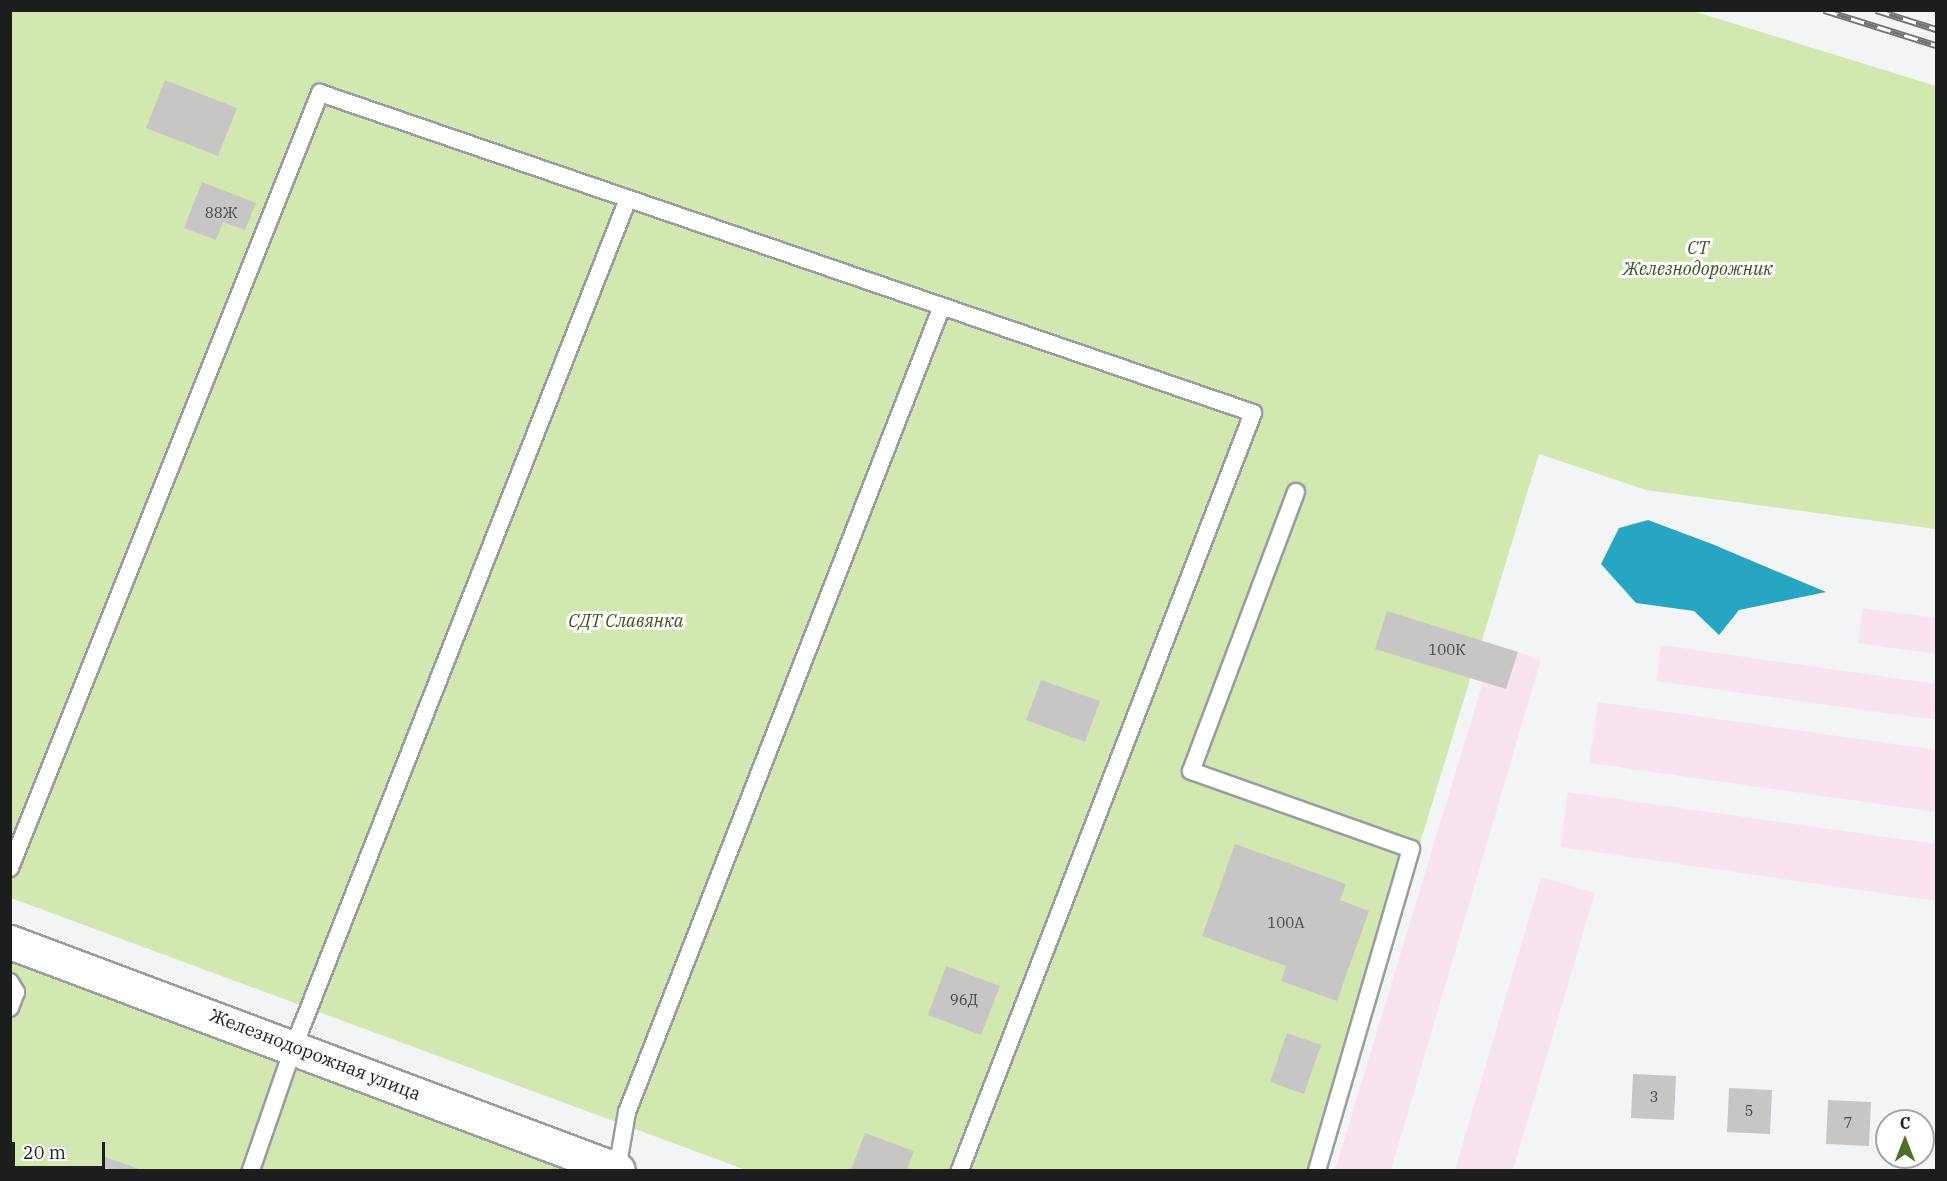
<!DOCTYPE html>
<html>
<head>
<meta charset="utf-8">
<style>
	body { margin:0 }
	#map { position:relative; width:1947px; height:1181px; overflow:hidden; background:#f3f4f6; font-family:"IBM Plex Serif",serif }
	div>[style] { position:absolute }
	.industrial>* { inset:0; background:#f9e3f1 }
	.green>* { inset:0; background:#d2e8b0 }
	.water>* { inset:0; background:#27a6c4 }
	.building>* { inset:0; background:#c7c6c4 }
	.roads { filter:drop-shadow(2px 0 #9b9c9e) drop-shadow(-2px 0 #9b9c9e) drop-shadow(0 2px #9b9c9e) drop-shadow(0 -2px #9b9c9e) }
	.service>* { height:16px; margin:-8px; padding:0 8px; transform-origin:8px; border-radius:8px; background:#fff }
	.minor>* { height:33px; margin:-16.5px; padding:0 16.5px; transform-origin:16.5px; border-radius:16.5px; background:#fff }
	.rail>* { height:7px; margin-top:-3.5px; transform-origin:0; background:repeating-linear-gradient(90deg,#fff 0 14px,#717273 0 28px); box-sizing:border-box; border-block:2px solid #717273 }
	span { translate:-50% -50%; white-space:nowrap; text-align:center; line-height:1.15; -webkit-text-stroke:6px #fff; paint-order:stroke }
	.number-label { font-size:15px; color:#474747 }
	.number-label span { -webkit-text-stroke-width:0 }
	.park-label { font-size:18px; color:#3f5218; font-style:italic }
	.street-label { font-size:18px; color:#1c1d1d }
	.frame { position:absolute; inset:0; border:12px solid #1c1d1d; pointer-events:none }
	.north { position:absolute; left:1875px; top:1109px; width:60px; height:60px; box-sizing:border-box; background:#fff; border:2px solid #a4a5a5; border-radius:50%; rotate:0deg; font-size:16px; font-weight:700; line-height:24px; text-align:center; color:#1c1d1d }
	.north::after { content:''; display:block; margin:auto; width:21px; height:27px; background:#4e6f26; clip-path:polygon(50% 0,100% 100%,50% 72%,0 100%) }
	.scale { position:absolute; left:12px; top:1142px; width:93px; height:27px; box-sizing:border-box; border:3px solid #1c1d1d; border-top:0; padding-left:8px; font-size:18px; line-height:21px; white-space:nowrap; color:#1c1d1d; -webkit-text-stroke:4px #fff; paint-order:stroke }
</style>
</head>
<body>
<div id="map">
	<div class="industrial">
		<div style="clip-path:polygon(1863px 608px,1936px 618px,1936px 654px,1858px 643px)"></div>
		<div style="clip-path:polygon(1661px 645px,1936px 684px,1936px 720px,1656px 681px)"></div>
		<div style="clip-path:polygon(1518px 652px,1541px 659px,1391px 1170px,1335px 1170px,1483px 682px,1506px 689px)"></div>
		<div style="clip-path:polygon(1598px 702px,1936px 750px,1936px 812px,1589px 763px)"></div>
		<div style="clip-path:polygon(1568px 792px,1936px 844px,1936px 901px,1560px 847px)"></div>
		<div style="clip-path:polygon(1541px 877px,1595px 893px,1513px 1170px,1455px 1170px)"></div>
	</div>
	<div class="green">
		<div style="clip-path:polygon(10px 11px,1693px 11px,1936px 86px,1936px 529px,1646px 490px,1539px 454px,1320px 1170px,746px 1170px,11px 898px)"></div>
		<div style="clip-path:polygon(11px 961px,587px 1170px,11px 1170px)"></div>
	</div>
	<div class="water">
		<div style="clip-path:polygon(1648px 520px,1712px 544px,1826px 592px,1739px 610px,1719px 635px,1694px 611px,1636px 603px,1601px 564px,1619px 528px)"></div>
	</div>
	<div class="building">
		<div style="clip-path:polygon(165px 80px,237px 108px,218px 156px,146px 128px)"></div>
		<div style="clip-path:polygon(202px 182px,256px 203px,245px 230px,223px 222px,216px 240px,184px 228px)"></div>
		<div style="clip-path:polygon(1387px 611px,1518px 652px,1506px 689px,1375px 649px)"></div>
		<div style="clip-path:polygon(1041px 680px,1100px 701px,1085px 742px,1026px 720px)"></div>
		<div style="clip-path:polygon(1235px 844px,1346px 884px,1340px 900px,1369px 911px,1337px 1001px,1281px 981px,1286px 966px,1202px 936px)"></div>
		<div style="clip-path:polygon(946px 966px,1000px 986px,981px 1035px,928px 1015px)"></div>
		<div style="clip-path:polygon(1287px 1033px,1321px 1045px,1304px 1094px,1270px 1082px)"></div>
		<div style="clip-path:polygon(1633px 1074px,1676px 1076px,1674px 1120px,1631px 1118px)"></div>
		<div style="clip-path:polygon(1729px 1088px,1772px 1090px,1770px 1134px,1727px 1132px)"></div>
		<div style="clip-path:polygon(1828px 1100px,1871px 1102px,1869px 1146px,1826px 1144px)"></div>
		<div style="clip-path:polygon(865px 1133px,914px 1151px,907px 1170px,851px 1170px)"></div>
		<div style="clip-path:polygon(105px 1157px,142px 1170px,100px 1170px)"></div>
	</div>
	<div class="roads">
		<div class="service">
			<div style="left:1296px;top:492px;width:298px;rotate:110.6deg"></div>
			<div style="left:1191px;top:771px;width:233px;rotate:19.5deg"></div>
			<div style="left:1411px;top:849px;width:334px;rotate:106.3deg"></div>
			<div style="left:10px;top:868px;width:835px;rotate:-68.2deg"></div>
			<div style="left:320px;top:93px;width:986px;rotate:18.93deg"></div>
			<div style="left:1253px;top:413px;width:812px;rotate:111.16deg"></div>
			<div style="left:10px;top:982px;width:12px;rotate:59deg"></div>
			<div style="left:16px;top:992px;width:17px;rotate:111deg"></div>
			<div style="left:251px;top:1170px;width:131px;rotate:-70.9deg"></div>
			<div style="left:294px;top:1046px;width:910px;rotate:-68.48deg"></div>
			<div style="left:617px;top:1170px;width:59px;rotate:-80.2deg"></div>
			<div style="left:627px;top:1112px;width:865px;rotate:-68.65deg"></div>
		</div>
		<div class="minor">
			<div style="left:10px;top:942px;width:649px;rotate:20.56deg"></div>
		</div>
	</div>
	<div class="rail">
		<div style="left:1824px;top:10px;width:117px;rotate:17.4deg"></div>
		<div style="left:1876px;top:10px;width:63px;rotate:17.6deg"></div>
	</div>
	<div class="number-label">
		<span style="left:221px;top:213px">88Ж</span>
		<span style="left:1447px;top:650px">100К</span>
		<span style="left:1286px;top:923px">100А</span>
		<span style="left:964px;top:1000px">96Д</span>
		<span style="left:1654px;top:1097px">3</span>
		<span style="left:1749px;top:1111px">5</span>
		<span style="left:1848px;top:1123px">7</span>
	</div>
	<div class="park-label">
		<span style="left:1698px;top:259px">СТ<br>Железнодорожник</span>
		<span style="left:626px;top:621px">СДТ Славянка</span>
	</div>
	<div class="street-label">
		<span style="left:315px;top:1055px;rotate:21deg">Железнодорожная улица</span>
	</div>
	<div class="frame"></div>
	<div class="north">С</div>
	<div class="scale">20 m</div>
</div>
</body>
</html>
